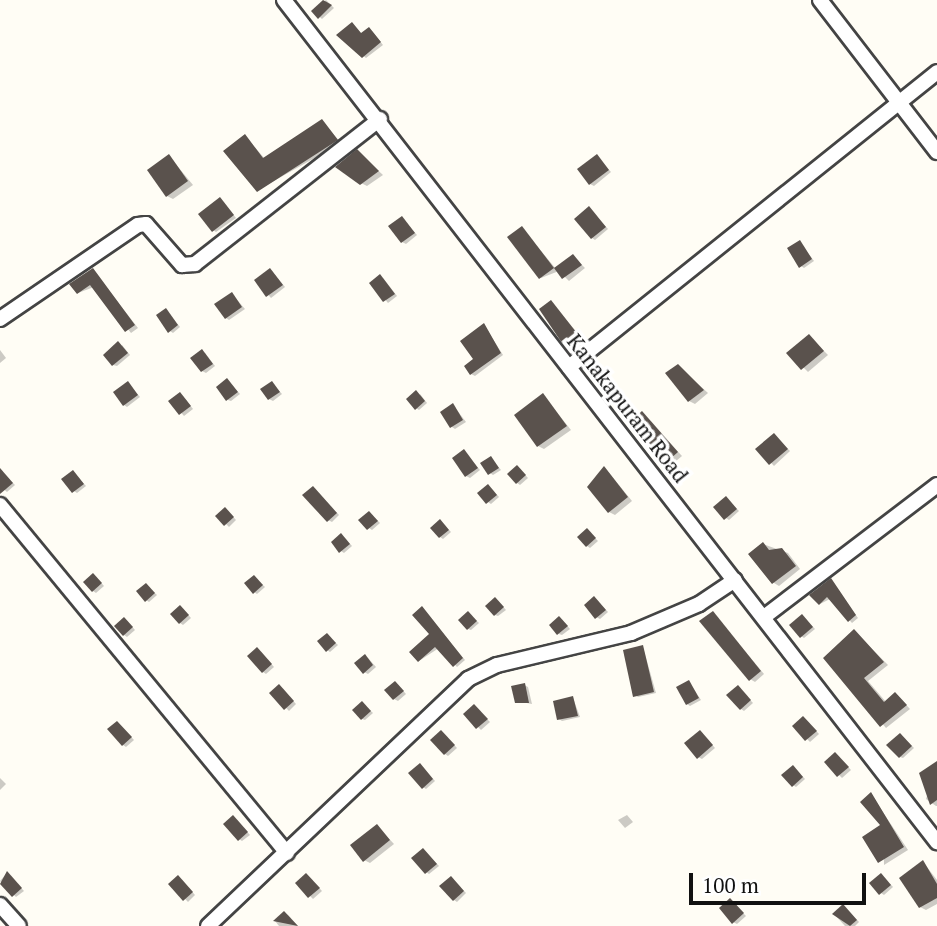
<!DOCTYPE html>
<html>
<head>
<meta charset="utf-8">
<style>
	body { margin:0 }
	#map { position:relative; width:937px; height:926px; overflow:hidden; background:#fffdf5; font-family:"PT Serif",serif }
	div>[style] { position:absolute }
	.shadow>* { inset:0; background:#0003 }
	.building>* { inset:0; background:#5a524d }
	.roads { filter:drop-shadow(2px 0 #444) drop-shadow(-2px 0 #444) drop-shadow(0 2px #444) drop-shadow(0 -2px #444) }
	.minor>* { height:14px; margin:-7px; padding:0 7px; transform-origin:7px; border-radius:7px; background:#fff }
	span { translate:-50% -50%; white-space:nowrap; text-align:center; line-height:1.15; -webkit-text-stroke:7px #fff; paint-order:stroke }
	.street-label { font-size:21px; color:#111 }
	.scale { position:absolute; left:689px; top:873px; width:177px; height:32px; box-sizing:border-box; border:4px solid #111; border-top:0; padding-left:9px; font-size:21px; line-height:24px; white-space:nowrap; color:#111; -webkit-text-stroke:5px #fff; paint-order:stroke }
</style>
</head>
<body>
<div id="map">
	<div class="shadow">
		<div style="clip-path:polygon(326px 0,334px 8px,322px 19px,313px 11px)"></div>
		<div style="clip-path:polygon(352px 24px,363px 35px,372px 31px,383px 45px,366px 58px,339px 35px)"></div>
		<div style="clip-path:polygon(322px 121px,341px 143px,258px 190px,245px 136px,265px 159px)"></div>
		<div style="clip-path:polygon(357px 151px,383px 175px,367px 186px,361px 183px)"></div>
		<div style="clip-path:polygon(169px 156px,193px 185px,173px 199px,167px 196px)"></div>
		<div style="clip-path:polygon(597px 156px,611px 172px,594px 186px,590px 184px)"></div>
		<div style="clip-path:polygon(221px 199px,236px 218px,216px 232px,213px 230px)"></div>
		<div style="clip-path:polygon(589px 208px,608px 229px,595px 240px,592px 238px)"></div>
		<div style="clip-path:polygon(402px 218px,417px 235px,406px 244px,402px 242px)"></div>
		<div style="clip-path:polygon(522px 228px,556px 269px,573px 256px,585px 268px,569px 281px,559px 271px,541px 278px,509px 238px)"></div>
		<div style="clip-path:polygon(800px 242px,814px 261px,804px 268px,801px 266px)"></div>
		<div style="clip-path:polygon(93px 270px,138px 328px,131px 333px,94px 287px,78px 293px)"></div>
		<div style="clip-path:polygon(271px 270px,285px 287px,271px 298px,256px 281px)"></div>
		<div style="clip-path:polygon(383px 278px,397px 296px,388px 303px,371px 283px)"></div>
		<div style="clip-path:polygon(232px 294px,245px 309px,229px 320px,226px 318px)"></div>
		<div style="clip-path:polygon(551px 302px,580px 336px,569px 345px,563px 342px)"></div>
		<div style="clip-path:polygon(166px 310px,180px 327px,173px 333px,170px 331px)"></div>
		<div style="clip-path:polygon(484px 325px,503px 355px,475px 376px,471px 374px)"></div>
		<div style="clip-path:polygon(809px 336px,828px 355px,808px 372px,789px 353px)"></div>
		<div style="clip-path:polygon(122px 345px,130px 355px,117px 366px,113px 365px)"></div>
		<div style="clip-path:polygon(0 350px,6px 358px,0 363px)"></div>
		<div style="clip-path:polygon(205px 353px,215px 366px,206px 373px,202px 371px)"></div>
		<div style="clip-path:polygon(678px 366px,708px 393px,695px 404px,689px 401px)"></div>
		<div style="clip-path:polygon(227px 380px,240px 394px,231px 401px,228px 400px)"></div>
		<div style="clip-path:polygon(128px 383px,140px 397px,127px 407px,124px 405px)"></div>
		<div style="clip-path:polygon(272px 383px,282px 394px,273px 401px,269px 399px)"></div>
		<div style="clip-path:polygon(420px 394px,427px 403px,419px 410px,416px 408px)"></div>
		<div style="clip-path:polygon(543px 395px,571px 430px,544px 449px,538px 446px)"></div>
		<div style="clip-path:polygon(183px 396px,193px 409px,184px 416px,171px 401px)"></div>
		<div style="clip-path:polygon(453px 405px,466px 422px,455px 429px,452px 427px)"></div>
		<div style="clip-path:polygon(642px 413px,682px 456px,669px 467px,664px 464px)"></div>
		<div style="clip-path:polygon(774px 435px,790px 451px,774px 466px,758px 449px)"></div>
		<div style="clip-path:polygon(464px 451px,480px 470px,470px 478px,466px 476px)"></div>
		<div style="clip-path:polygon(491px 458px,501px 470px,493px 475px,490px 473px)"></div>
		<div style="clip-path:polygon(518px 467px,528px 478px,520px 485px,517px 483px)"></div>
		<div style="clip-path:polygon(605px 468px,632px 501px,615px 515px,609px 512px)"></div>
		<div style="clip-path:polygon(73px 472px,86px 486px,77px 493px,74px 491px)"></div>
		<div style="clip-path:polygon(4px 474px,15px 485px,7px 492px,0 486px)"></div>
		<div style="clip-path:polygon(491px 488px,499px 497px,491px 504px,488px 502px)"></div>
		<div style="clip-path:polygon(316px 490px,339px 515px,332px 522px,328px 520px)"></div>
		<div style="clip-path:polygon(726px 498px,739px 511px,729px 520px,726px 518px)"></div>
		<div style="clip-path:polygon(226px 509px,236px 520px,229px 527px,218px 516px)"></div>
		<div style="clip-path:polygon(372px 515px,380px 523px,372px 530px,369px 528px)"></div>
		<div style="clip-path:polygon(441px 521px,451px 532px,443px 539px,440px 537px)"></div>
		<div style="clip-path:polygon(587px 530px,598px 541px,590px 548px,587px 546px)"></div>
		<div style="clip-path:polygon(344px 537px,352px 546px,344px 553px,341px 551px)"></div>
		<div style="clip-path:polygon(763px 544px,788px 553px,800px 569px,779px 586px,774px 583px,751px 554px)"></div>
		<div style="clip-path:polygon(96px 577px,104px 586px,96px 593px,93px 591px)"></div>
		<div style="clip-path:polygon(254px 577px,265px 587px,257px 594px,254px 592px)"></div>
		<div style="clip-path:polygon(831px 580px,858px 618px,852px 623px,830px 599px,820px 604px)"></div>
		<div style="clip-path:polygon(146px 585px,157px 595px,149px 602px,146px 600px)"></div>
		<div style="clip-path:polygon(595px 598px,608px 612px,600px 619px,596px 617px)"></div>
		<div style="clip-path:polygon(498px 601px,506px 610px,498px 616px,495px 615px)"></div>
		<div style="clip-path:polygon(422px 608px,465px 660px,457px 667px,439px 648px,419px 661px,431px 635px)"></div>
		<div style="clip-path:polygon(183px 609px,191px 618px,183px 625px,180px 623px)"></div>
		<div style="clip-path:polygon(468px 613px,479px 623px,471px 630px,468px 629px)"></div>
		<div style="clip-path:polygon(713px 613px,764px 674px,755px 682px,750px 679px)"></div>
		<div style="clip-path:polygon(805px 618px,815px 629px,804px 638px,801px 636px)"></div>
		<div style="clip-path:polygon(562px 620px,570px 629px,562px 635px,559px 634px)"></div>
		<div style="clip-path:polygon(127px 621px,135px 630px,127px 637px,124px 635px)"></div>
		<div style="clip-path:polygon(854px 631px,888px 665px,868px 681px,886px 702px,896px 694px,910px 709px,886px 728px,826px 658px)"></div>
		<div style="clip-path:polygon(327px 635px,338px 645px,330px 652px,327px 650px)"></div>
		<div style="clip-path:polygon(643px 647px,656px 693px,638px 697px,635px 695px)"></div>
		<div style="clip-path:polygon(260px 651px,274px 667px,266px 674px,263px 672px)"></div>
		<div style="clip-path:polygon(368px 658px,376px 667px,368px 674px,364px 672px)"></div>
		<div style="clip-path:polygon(689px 682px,701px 700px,690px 706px,687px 704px)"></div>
		<div style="clip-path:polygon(398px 685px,406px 694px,398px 701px,394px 699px)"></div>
		<div style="clip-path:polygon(524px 685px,528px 687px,532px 704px,516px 701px)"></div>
		<div style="clip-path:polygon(738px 687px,753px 703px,744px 711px,741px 709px)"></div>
		<div style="clip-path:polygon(282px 688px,296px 704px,289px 711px,272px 693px)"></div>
		<div style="clip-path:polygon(573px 698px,580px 717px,562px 721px,559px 719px)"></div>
		<div style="clip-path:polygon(362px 703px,373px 713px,365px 720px,362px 719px)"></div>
		<div style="clip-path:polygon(474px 706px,490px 722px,481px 730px,465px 714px)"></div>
		<div style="clip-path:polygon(804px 718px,819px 734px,810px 742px,794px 726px)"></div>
		<div style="clip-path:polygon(120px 725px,134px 740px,126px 747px,123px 745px)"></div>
		<div style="clip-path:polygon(442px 732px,457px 748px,448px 756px,445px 754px)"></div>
		<div style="clip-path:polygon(701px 732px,715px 748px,702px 759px,698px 757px)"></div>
		<div style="clip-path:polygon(903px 737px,914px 748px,903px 758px,900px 757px)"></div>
		<div style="clip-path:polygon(836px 754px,851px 770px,842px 778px,826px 762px)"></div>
		<div style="clip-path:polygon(937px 763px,937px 806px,936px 806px,926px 799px)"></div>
		<div style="clip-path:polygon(423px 767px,435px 781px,426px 789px,423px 787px)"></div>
		<div style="clip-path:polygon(796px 769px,805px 779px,796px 787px,793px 785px)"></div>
		<div style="clip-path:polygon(0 778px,6px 784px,0 790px)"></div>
		<div style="clip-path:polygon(871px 794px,908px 850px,884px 865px,883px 826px)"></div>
		<div style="clip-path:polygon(627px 815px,633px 822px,625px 828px,618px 820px)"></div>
		<div style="clip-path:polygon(236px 819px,250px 835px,242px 841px,239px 839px)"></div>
		<div style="clip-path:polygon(377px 826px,394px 844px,370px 863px,364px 860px)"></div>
		<div style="clip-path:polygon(426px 852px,439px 866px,429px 874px,426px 872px)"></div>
		<div style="clip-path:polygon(923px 862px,937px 880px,937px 904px,926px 910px,920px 907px)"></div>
		<div style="clip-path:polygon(7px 873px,24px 891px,16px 897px,0 881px)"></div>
		<div style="clip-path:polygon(307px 875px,322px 891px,313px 899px,297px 883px)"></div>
		<div style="clip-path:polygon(884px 877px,893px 887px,884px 895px,881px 893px)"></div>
		<div style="clip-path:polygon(181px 879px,195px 895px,188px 902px,171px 884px)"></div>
		<div style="clip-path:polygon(454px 880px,466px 893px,457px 902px,454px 900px)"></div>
		<div style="clip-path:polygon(730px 900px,746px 916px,737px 924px,733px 922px)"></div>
		<div style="clip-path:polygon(844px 906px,859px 922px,855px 926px,845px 926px,834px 914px)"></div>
		<div style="clip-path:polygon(284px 913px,288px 915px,298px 926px,279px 926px,275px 921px)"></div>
	</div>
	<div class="building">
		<div style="clip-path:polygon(323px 0,332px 5px,318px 19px,311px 11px)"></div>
		<div style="clip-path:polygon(352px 22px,361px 33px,369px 27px,381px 42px,362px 58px,336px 35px)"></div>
		<div style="clip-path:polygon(322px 119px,338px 140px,257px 192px,223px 151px,245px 134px,263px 158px)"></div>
		<div style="clip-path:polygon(357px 149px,379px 171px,360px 185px,335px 167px)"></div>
		<div style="clip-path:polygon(169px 154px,188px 181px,166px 197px,147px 170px)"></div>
		<div style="clip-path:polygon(597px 154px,609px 170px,589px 185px,577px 169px)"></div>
		<div style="clip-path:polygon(220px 197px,234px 215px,212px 232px,198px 214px)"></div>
		<div style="clip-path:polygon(589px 206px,606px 227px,591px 239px,574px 219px)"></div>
		<div style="clip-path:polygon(402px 216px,415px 233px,401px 243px,388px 226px)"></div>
		<div style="clip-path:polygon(522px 226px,554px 268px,539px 279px,507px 237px)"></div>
		<div style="clip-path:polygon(800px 240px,812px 259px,799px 268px,787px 248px)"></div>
		<div style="clip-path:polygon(573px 254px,582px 265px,562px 279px,554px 268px)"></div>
		<div style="clip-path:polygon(93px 268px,135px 325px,125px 332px,90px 285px,77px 294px,69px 284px)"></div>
		<div style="clip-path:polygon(270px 268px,283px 285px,266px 297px,254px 280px)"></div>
		<div style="clip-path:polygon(380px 274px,395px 294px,383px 302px,369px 283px)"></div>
		<div style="clip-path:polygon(232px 292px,242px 307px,225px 319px,214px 304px)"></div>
		<div style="clip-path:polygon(551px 300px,576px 332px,562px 343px,539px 309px)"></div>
		<div style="clip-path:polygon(166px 308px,178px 325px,168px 333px,156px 315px)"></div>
		<div style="clip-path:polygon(484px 323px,501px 353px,470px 375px,464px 366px,473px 359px,460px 341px)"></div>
		<div style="clip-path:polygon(809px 334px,824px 351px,801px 370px,786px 353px)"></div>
		<div style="clip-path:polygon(118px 341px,128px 353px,112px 366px,103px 355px)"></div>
		<div style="clip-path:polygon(202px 349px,213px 364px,201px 372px,190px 358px)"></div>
		<div style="clip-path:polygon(678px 364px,704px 390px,688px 402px,665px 373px)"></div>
		<div style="clip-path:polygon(227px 378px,238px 392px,226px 401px,216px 387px)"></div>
		<div style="clip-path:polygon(128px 381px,138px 395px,123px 406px,113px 392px)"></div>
		<div style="clip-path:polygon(272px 381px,280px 392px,268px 400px,260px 389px)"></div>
		<div style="clip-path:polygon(416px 390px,425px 401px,415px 410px,406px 399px)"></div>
		<div style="clip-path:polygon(180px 392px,191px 406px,179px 415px,168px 401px)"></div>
		<div style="clip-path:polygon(543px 393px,567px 426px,537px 447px,514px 415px)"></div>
		<div style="clip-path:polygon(453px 403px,463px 420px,450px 428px,440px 412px)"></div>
		<div style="clip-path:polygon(642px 411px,678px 452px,663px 465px,628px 423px)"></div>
		<div style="clip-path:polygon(774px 433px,788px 449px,769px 465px,755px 449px)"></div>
		<div style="clip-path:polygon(464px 449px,478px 468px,465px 477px,452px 458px)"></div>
		<div style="clip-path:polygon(491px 456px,499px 468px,488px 475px,480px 463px)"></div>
		<div style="clip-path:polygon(517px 465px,526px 475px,516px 484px,507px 474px)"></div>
		<div style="clip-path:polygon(604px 466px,628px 497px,608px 513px,587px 487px)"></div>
		<div style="clip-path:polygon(0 468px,13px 483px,0 494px)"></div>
		<div style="clip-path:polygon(73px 470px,84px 484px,72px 493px,61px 479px)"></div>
		<div style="clip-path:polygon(488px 484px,497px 495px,486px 504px,477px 493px)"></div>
		<div style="clip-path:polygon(313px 486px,337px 513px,327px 522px,302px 495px)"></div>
		<div style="clip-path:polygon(726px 496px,737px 509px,724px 520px,713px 507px)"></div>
		<div style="clip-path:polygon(225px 507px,234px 517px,224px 526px,215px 516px)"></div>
		<div style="clip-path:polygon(369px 511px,378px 521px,367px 530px,358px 520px)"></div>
		<div style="clip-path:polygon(440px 519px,449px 530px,439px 538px,430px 528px)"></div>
		<div style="clip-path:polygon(587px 528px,596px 538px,586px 547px,577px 537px)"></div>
		<div style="clip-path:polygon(341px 533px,350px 544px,339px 553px,331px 542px)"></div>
		<div style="clip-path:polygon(763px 542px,769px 550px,782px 548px,796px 566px,772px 584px,748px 554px)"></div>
		<div style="clip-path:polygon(93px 573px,102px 583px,92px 592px,83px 582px)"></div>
		<div style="clip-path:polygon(254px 575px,263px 585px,253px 594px,244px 583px)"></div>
		<div style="clip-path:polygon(831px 578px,856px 615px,848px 622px,827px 597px,819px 605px,809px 595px)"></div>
		<div style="clip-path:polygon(146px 583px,155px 593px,145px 602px,136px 591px)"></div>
		<div style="clip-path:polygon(594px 596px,606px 610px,595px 619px,584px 605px)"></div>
		<div style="clip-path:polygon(495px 597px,504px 607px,494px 616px,485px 606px)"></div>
		<div style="clip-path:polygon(180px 605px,189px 615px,179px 624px,170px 614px)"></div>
		<div style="clip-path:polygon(422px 606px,463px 658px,453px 667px,435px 647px,418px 662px,409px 652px,429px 634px,412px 615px)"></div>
		<div style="clip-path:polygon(468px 611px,477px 621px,467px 630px,458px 620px)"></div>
		<div style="clip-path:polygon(713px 611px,761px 671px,749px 681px,699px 621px)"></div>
		<div style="clip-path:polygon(802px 614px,813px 627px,800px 638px,789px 625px)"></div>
		<div style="clip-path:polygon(559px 616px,568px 626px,557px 635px,549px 625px)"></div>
		<div style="clip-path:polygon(124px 617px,133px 627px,123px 636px,114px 626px)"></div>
		<div style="clip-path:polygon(854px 629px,884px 662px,864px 678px,884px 702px,895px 692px,907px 705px,880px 727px,823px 658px)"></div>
		<div style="clip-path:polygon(327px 633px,336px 643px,326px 652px,317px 641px)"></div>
		<div style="clip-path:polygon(643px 645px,654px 692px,633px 697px,623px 650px)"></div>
		<div style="clip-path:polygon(257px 647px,272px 664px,262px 673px,247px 656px)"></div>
		<div style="clip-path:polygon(365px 654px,373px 665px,363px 674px,354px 663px)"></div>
		<div style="clip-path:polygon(689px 680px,699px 698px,686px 705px,676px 687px)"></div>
		<div style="clip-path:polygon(395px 681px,404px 691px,393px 700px,384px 690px)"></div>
		<div style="clip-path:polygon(525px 683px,529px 703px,515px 703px,511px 686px)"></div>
		<div style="clip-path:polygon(279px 684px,294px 701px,284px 710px,269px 693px)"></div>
		<div style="clip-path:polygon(738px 685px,751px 700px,740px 710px,726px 695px)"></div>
		<div style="clip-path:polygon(573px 696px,578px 716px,557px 720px,553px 701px)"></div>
		<div style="clip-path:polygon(362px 701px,371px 711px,361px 720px,352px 710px)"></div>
		<div style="clip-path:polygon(474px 704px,488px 719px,476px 729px,463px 714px)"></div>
		<div style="clip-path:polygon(803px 716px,817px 731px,805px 741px,792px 726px)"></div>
		<div style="clip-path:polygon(117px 721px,132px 737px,122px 746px,107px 729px)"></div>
		<div style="clip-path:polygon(441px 730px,455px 745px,444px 755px,430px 740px)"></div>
		<div style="clip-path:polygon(700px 730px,713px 745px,697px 759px,684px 743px)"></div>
		<div style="clip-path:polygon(900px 733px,912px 746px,899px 758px,886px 745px)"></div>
		<div style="clip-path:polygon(835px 752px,849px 767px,837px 777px,824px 762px)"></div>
		<div style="clip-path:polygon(937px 761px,937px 800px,930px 805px,919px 773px)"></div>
		<div style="clip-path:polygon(420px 763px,433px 779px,422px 789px,408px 773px)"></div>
		<div style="clip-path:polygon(793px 765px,803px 777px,792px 787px,781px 775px)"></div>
		<div style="clip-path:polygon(871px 792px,904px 847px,878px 863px,862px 837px,880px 825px,860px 802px)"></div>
		<div style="clip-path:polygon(233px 815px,248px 832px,238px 841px,223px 824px)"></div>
		<div style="clip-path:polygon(377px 824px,390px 840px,363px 862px,350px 845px)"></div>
		<div style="clip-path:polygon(423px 848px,437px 864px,425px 874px,411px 858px)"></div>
		<div style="clip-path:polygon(923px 860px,937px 884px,937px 898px,919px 908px,899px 878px)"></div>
		<div style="clip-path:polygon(7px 871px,22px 888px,12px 897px,0 884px)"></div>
		<div style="clip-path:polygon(306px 873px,320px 888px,308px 898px,295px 883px)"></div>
		<div style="clip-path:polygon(881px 873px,891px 885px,879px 895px,869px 883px)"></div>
		<div style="clip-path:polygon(178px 875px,193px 892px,183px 901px,168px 884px)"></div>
		<div style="clip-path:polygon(451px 876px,464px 891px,453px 901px,439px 886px)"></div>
		<div style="clip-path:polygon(730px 898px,744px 913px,732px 924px,719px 908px)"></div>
		<div style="clip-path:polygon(843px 904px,857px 920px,850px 926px,832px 914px)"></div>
		<div style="clip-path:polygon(284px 911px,298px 926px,273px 921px)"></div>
	</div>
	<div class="roads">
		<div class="minor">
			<div style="left:284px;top:0;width:1066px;rotate:52.21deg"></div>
			<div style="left:820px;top:0;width:192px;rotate:52.4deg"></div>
			<div style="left:0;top:319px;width:167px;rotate:-34.3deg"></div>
			<div style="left:138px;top:225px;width:8px;rotate:-7deg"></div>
			<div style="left:146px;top:224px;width:55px;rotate:48.7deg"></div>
			<div style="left:182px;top:265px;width:13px;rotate:-4deg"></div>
			<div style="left:195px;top:264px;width:235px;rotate:-38.1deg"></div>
			<div style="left:569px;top:367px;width:472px;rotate:-38.7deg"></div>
			<div style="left:0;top:505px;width:451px;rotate:50.5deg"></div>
			<div style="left:764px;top:617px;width:218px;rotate:-37.3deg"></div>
			<div style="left:0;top:905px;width:28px;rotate:48deg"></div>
			<div style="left:208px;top:926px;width:359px;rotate:-43.5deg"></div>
			<div style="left:468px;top:679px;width:32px;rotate:-26deg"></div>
			<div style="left:497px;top:665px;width:138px;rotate:-13.4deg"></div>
			<div style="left:631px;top:633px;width:74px;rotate:-23.1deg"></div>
			<div style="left:699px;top:604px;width:43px;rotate:-33.7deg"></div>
		</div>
	</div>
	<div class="street-label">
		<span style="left:628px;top:408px;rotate:52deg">Kanakapuram Road</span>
	</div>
	<div class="scale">100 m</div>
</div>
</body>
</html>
